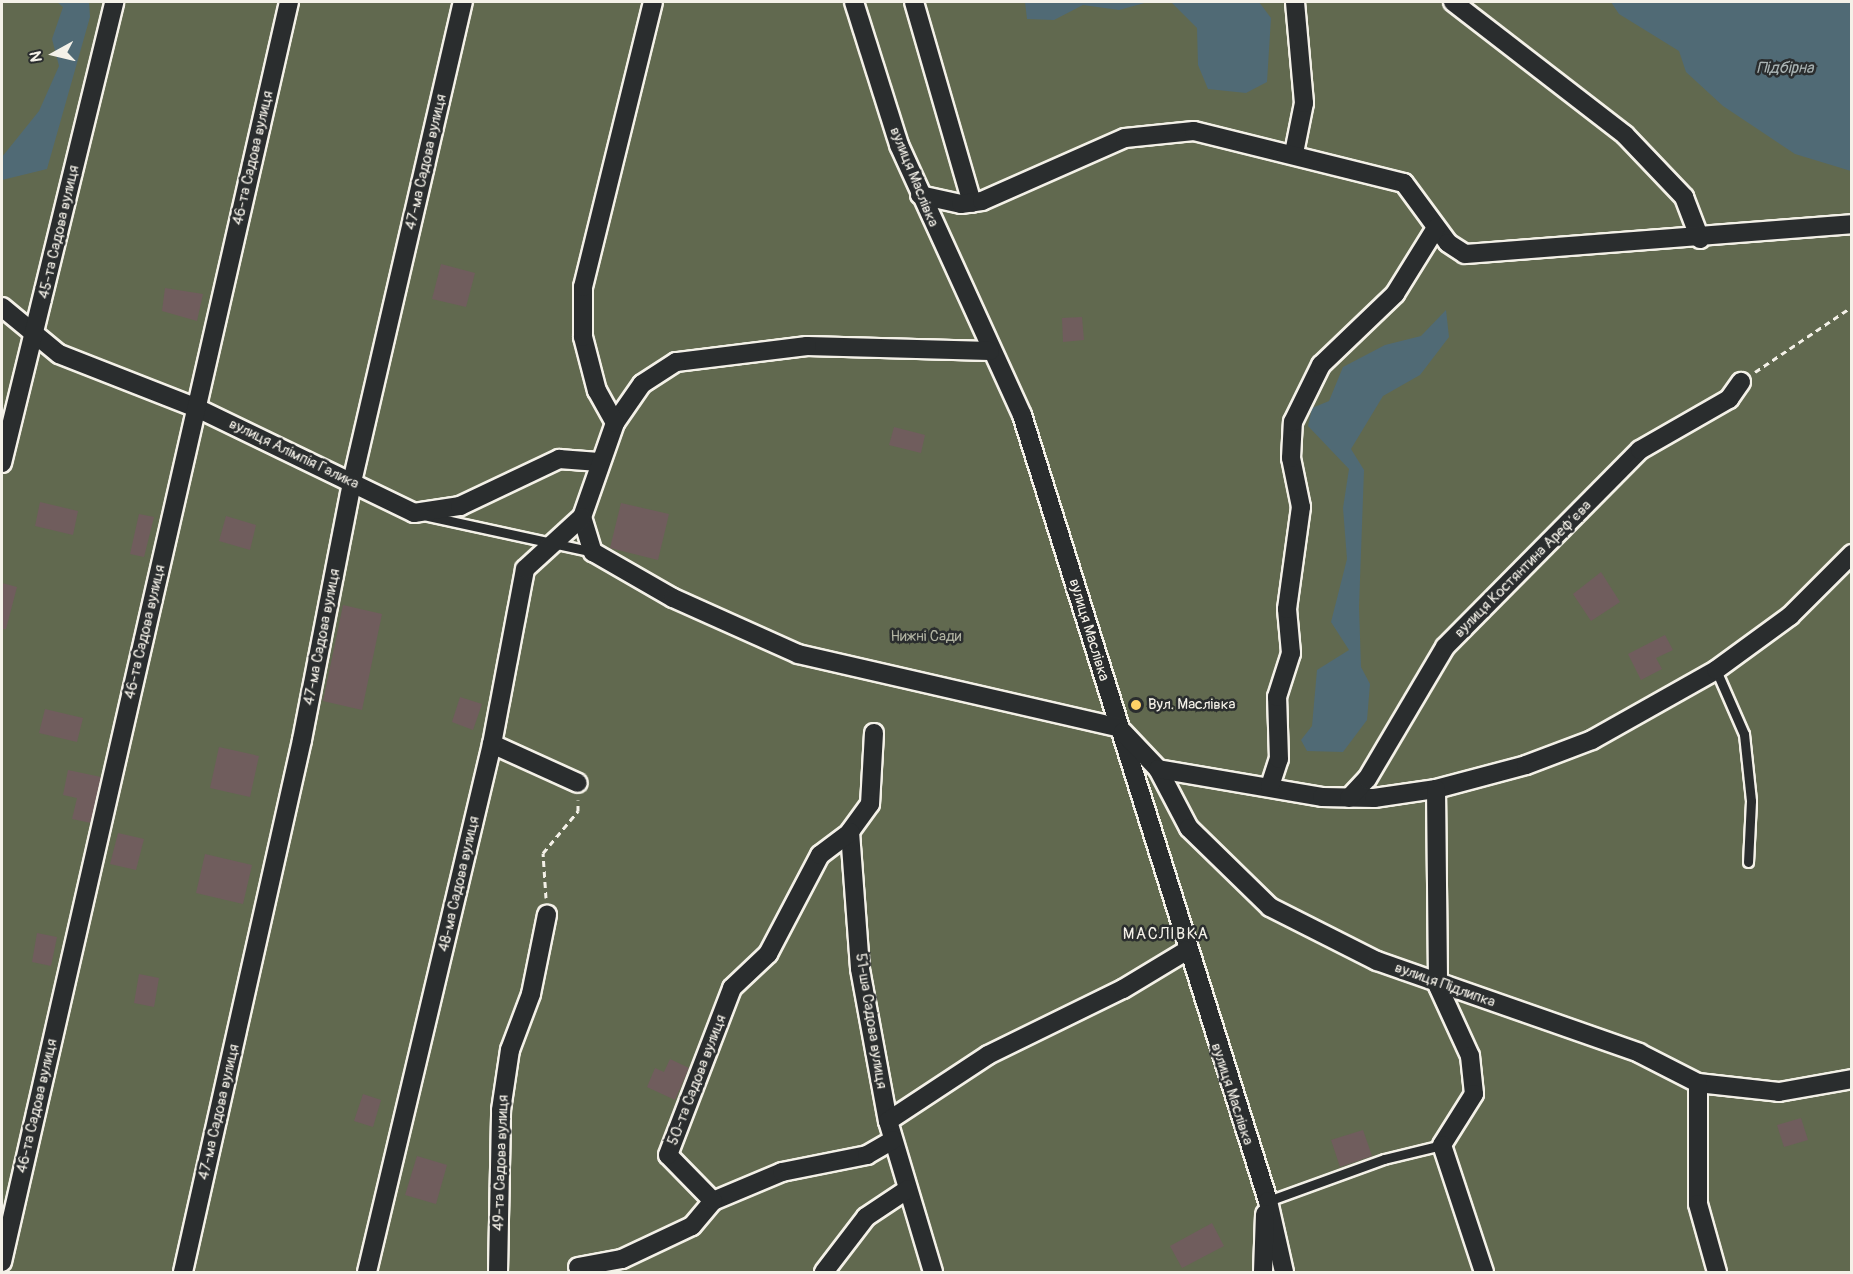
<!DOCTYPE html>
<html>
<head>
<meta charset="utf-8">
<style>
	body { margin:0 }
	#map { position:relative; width:1853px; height:1274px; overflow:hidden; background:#2a2d2e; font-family:Pangolin,sans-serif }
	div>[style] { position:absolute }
	.green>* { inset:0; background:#61694f }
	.water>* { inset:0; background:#506a75 }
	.building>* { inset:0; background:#705d5d }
	.path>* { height:3px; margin-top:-1.5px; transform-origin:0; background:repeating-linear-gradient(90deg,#f4f1e8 0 6px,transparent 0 10.5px) }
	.roads { filter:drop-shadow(2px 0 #f4f1e8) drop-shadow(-2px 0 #f4f1e8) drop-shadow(0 2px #f4f1e8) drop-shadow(0 -2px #f4f1e8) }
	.service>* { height:9px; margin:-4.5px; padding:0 4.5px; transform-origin:4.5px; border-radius:4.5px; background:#2a2d2e }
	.minor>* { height:18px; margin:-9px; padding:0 9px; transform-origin:9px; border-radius:9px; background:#2a2d2e }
	.dots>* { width:16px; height:16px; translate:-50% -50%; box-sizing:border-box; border:3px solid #2a2d2e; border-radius:50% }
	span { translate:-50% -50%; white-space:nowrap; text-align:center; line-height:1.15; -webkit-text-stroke:5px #2a2d2e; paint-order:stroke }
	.street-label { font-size:15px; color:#f4f1e8 }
	.park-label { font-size:15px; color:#b2b4a3 }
	.poi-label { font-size:15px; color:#f4f1e8 }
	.left { translate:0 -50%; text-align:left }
	.water-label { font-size:16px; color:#aab4b4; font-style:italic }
	.neighbourhood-label { font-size:16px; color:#f4f1e8; letter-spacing:1.5px }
	.frame { position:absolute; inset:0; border:3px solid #f4f1e8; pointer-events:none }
	.north { position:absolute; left:24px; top:24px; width:60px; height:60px; -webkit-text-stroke:4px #2a2d2e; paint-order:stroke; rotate:262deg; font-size:16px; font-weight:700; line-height:24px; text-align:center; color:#f4f1e8 }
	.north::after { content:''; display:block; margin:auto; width:21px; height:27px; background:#f4f1e8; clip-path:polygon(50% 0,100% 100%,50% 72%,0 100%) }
</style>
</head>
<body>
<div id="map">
	<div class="green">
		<div style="clip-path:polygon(2px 2px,1851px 2px,1851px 1272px,2px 1272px)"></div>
	</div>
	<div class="water">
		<div style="clip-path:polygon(57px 2px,89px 2px,90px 17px,47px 169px,2px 180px,2px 157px,39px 111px,59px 66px,52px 39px,63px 7px)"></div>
		<div style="clip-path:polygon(1025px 2px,1148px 2px,1119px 10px,1083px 5px,1054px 20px,1027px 19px)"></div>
		<div style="clip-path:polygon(1171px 2px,1259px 2px,1271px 18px,1267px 82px,1246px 93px,1208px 89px,1198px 65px,1197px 28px)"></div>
		<div style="clip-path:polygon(1611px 2px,1851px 2px,1851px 171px,1795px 154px,1723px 106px,1686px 72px,1679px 51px,1619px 14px)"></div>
		<div style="clip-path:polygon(1446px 310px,1449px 337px,1420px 375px,1383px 396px,1351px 449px,1364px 470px,1359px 607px,1361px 667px,1370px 684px,1367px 720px,1343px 752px,1307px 751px,1301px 740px,1312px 726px,1317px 670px,1349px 650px,1331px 622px,1347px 559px,1343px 508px,1349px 469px,1308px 426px,1312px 408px,1329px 401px,1343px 367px,1385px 345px,1421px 336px)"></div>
	</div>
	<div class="building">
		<div style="clip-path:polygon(441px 264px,475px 273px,466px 307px,432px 299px)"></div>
		<div style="clip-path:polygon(165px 288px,203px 294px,197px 321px,162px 311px)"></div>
		<div style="clip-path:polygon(1082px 317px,1084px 340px,1063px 342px,1062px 318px)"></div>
		<div style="clip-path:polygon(894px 427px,925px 435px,921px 453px,889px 445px)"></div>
		<div style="clip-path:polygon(40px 502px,78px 511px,73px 535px,35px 526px)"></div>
		<div style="clip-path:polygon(621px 503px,669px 514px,658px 560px,610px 548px)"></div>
		<div style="clip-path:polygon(139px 514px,154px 517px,144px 557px,130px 554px)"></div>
		<div style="clip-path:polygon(226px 516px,256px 525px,250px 550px,219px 541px)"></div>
		<div style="clip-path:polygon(1601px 572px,1620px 602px,1591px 621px,1573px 594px)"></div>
		<div style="clip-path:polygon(2px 583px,17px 587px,6px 629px,2px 629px)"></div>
		<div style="clip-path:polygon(343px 605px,382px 614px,362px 710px,323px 701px)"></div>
		<div style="clip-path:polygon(1665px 635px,1673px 650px,1656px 658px,1662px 669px,1641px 680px,1628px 654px)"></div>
		<div style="clip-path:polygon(460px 697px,482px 704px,473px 730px,452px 722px)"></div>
		<div style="clip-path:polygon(45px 709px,83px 718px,77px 742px,39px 733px)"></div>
		<div style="clip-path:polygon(219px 747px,259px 756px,250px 797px,210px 788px)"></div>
		<div style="clip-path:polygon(68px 770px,101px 777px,91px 823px,72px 819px,77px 798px,63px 795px)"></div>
		<div style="clip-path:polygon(118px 833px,144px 839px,136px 870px,110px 864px)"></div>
		<div style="clip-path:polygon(205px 854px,252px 865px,243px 904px,196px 893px)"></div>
		<div style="clip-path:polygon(37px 933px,57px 937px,51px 966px,32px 962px)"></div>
		<div style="clip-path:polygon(139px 974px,159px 978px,154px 1007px,134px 1003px)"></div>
		<div style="clip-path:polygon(670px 1059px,689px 1068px,675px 1100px,647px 1087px,655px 1068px,664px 1072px)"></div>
		<div style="clip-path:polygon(363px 1094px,381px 1100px,373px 1127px,354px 1121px)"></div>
		<div style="clip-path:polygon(1801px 1118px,1808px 1140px,1784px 1147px,1777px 1125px)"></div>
		<div style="clip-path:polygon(1363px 1130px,1372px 1156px,1340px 1167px,1331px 1140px)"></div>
		<div style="clip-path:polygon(417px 1156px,447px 1165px,436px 1204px,405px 1195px)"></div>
		<div style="clip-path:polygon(1212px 1223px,1224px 1246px,1182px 1268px,1170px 1246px)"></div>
	</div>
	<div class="path">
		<div style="left:1755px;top:372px;width:115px;rotate:-34deg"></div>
		<div style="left:546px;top:898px;width:45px;rotate:-93.8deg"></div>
		<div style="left:543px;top:853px;width:55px;rotate:-50.2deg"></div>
		<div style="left:578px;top:811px;width:11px;rotate:-90deg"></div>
	</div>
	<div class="roads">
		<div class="service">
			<div style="left:428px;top:516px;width:169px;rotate:12.3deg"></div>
			<div style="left:1716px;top:670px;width:70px;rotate:66.4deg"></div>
			<div style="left:1744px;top:734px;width:67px;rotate:84deg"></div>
			<div style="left:1751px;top:801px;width:61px;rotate:92.8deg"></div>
			<div style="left:1268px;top:1201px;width:123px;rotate:-19.9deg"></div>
			<div style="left:1384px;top:1159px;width:60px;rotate:-13.6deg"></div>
		</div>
		<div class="minor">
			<div style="left:854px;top:2px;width:150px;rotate:72.5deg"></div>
			<div style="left:899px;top:145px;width:297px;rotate:65.5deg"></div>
			<div style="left:1022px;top:415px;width:824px;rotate:72.62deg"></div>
			<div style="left:1268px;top:1201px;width:73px;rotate:77.3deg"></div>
			<div style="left:914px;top:2px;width:209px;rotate:73.9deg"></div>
			<div style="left:1453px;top:2px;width:217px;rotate:37.7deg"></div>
			<div style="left:1625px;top:135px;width:86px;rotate:46.4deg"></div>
			<div style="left:1684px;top:197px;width:45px;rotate:69.1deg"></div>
			<div style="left:1294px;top:153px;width:51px;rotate:-78.7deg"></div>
			<div style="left:1304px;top:103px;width:101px;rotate:-95.1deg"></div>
			<div style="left:920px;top:195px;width:42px;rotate:12.4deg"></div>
			<div style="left:961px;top:204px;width:21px;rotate:-8deg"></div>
			<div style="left:982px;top:201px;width:156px;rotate:-23.8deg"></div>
			<div style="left:1125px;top:138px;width:69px;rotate:-5.8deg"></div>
			<div style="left:1194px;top:131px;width:216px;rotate:13.9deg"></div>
			<div style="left:1404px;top:183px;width:74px;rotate:53.7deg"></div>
			<div style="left:1448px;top:243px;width:20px;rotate:33deg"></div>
			<div style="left:1465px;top:254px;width:388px;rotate:-4.4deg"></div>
			<div style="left:2px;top:307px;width:74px;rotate:39.5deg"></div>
			<div style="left:59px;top:354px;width:148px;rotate:21.4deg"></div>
			<div style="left:197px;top:408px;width:241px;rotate:25.8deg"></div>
			<div style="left:414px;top:513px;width:47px;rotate:-8.7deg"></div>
			<div style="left:460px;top:506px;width:110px;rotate:-25.4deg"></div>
			<div style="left:559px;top:459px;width:40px;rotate:4.3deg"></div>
			<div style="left:990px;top:351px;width:183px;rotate:-178.4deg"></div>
			<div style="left:807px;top:346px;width:132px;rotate:173deg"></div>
			<div style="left:676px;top:362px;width:40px;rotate:147.1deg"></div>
			<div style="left:642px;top:384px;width:47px;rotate:124.7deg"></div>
			<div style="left:615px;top:423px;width:100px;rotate:109.3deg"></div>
			<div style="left:582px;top:517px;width:37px;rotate:73deg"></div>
			<div style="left:593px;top:552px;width:92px;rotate:29.9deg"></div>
			<div style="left:673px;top:598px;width:137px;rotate:24.1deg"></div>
			<div style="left:798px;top:654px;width:330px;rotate:12.9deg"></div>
			<div style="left:615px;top:423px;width:37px;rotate:-119deg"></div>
			<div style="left:597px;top:391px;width:56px;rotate:-104.5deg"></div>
			<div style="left:583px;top:337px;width:50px;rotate:-90deg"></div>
			<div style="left:583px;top:287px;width:293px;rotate:-76.2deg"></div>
			<div style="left:2px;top:463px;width:474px;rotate:-76.3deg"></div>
			<div style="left:1123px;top:732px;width:51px;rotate:46.6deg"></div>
			<div style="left:1158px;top:769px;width:67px;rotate:62.3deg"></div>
			<div style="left:1189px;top:828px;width:113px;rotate:44.3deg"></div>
			<div style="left:1270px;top:907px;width:120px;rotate:26.8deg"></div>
			<div style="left:1377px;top:961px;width:278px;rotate:19.3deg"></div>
			<div style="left:1639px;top:1053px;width:66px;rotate:27deg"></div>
			<div style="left:1698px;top:1083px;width:81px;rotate:6.3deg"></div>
			<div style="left:1779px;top:1092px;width:74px;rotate:-10.1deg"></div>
			<div style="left:874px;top:733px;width:71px;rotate:93.2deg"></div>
			<div style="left:870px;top:804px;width:34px;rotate:126deg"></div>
			<div style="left:850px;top:832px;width:137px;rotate:85.8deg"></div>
			<div style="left:860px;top:969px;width:155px;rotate:79.6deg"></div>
			<div style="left:888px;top:1121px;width:158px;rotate:73.4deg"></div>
			<div style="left:492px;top:744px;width:94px;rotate:24.4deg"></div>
			<div style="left:1158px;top:769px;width:166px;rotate:9.7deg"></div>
			<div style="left:1322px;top:797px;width:52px;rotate:1.1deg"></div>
			<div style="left:1374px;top:798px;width:63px;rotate:-8.3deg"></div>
			<div style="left:1436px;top:789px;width:93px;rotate:-14.9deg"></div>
			<div style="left:1526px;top:765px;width:71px;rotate:-20.7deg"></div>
			<div style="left:1592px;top:740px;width:142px;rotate:-29.4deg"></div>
			<div style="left:1716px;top:670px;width:92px;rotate:-36.1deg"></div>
			<div style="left:1790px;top:616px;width:88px;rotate:-45deg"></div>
			<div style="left:1270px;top:786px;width:28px;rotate:-72deg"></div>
			<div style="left:1279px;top:759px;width:62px;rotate:-91.8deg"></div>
			<div style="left:1277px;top:697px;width:46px;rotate:-72.3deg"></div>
			<div style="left:1291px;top:653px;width:44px;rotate:-95.2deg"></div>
			<div style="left:1287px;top:609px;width:103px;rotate:-82.2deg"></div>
			<div style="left:1301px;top:507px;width:50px;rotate:-101.5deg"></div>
			<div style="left:1291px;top:458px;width:36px;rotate:-87deg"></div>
			<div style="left:1293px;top:422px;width:64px;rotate:-63.8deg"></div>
			<div style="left:1321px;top:365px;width:103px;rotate:-43.8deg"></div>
			<div style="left:1395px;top:294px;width:78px;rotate:-58.2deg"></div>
			<div style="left:1436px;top:789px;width:197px;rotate:89.4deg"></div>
			<div style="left:1438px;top:986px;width:77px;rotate:65.4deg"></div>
			<div style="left:1470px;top:1056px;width:38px;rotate:84deg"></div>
			<div style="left:1474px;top:1094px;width:60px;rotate:122.1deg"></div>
			<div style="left:1442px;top:1145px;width:134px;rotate:71.7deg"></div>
			<div style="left:1349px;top:798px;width:26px;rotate:-47deg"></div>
			<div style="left:1367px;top:779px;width:153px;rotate:-59.4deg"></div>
			<div style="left:1445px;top:647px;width:277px;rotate:-45.3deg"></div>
			<div style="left:1640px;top:450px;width:103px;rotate:-29.8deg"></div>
			<div style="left:1729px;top:399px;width:21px;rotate:-55deg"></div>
			<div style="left:1698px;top:1083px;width:121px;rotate:90deg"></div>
			<div style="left:1698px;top:1204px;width:71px;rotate:74.4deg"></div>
			<div style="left:888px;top:1121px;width:120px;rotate:-33.4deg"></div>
			<div style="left:988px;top:1055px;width:150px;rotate:-26.1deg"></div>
			<div style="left:1123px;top:989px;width:74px;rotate:-31.1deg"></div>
			<div style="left:713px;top:1201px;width:75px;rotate:-22.8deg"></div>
			<div style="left:782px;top:1172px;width:87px;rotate:-11.3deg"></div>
			<div style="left:867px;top:1155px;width:30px;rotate:-30deg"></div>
			<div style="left:2px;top:1262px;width:1292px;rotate:-77.17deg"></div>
			<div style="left:578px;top:1267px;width:45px;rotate:-10.3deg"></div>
			<div style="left:622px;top:1259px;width:77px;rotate:-25.2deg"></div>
			<div style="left:692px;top:1226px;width:33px;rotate:-50deg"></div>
			<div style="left:713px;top:1201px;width:64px;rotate:-134.4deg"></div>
			<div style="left:668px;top:1155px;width:179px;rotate:-69deg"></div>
			<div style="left:732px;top:988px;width:50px;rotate:-43.4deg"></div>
			<div style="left:768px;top:954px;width:112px;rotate:-62.3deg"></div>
			<div style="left:820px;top:855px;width:38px;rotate:-37deg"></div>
			<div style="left:183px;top:1272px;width:545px;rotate:-77.39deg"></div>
			<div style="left:302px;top:740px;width:263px;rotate:-79deg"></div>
			<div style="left:352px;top:482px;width:493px;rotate:-77deg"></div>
			<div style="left:367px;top:1272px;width:543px;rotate:-76.68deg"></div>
			<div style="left:492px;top:744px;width:178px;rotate:-79.3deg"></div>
			<div style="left:525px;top:569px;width:77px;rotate:-42.4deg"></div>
			<div style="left:498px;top:1272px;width:162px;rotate:-88.9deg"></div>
			<div style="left:501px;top:1110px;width:61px;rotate:-81.5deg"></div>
			<div style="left:510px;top:1050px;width:60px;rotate:-69.4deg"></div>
			<div style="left:531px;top:994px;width:81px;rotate:-78.6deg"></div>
			<div style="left:824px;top:1272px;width:69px;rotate:-52.6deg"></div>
			<div style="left:866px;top:1217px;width:50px;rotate:-33.7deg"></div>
			<div style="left:1263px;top:1272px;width:58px;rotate:-88deg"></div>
		</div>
	</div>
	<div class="dots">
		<div style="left:1136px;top:705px;background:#ffd166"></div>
	</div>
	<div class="street-label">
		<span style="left:253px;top:158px;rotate:-77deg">46-та Садова вулиця</span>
		<span style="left:426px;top:162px;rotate:-77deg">47-ма Садова вулиця</span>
		<span style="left:914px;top:177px;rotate:68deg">вулиця Маслівка</span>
		<span style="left:59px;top:232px;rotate:-77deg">45-та Садова вулиця</span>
		<span style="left:294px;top:454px;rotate:26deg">вулиця Алімпія Галика</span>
		<span style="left:1523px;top:569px;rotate:-45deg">вулиця Костянтина Арефʼєва</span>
		<span style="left:1089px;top:630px;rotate:73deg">вулиця Маслівка</span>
		<span style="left:145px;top:632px;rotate:-77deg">46-та Садова вулиця</span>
		<span style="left:322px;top:637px;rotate:-79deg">47-ма Садова вулиця</span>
		<span style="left:459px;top:884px;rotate:-77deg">48-ма Садова вулиця</span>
		<span style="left:1445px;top:985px;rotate:20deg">вулиця Підлипка</span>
		<span style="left:871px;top:1021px;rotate:81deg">51-ша Садова вулиця</span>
		<span style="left:697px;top:1080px;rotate:-69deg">50-та Садова вулиця</span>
		<span style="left:1232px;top:1094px;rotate:72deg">вулиця Маслівка</span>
		<span style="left:37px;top:1106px;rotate:-77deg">46-та Садова вулиця</span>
		<span style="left:219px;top:1112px;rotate:-77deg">47-ма Садова вулиця</span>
		<span style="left:501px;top:1163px;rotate:-88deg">49-та Садова вулиця</span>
	</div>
	<div class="park-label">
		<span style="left:926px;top:637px">Нижні Сади</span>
	</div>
	<div class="poi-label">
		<span class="left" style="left:1148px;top:705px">Вул. Маслівка</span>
	</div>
	<div class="water-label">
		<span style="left:1785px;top:68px">Підбірна</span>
	</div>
	<div class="neighbourhood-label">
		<span style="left:1166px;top:934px">МАСЛІВКА</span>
	</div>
	<div class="frame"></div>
	<div class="north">N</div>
</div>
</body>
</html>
